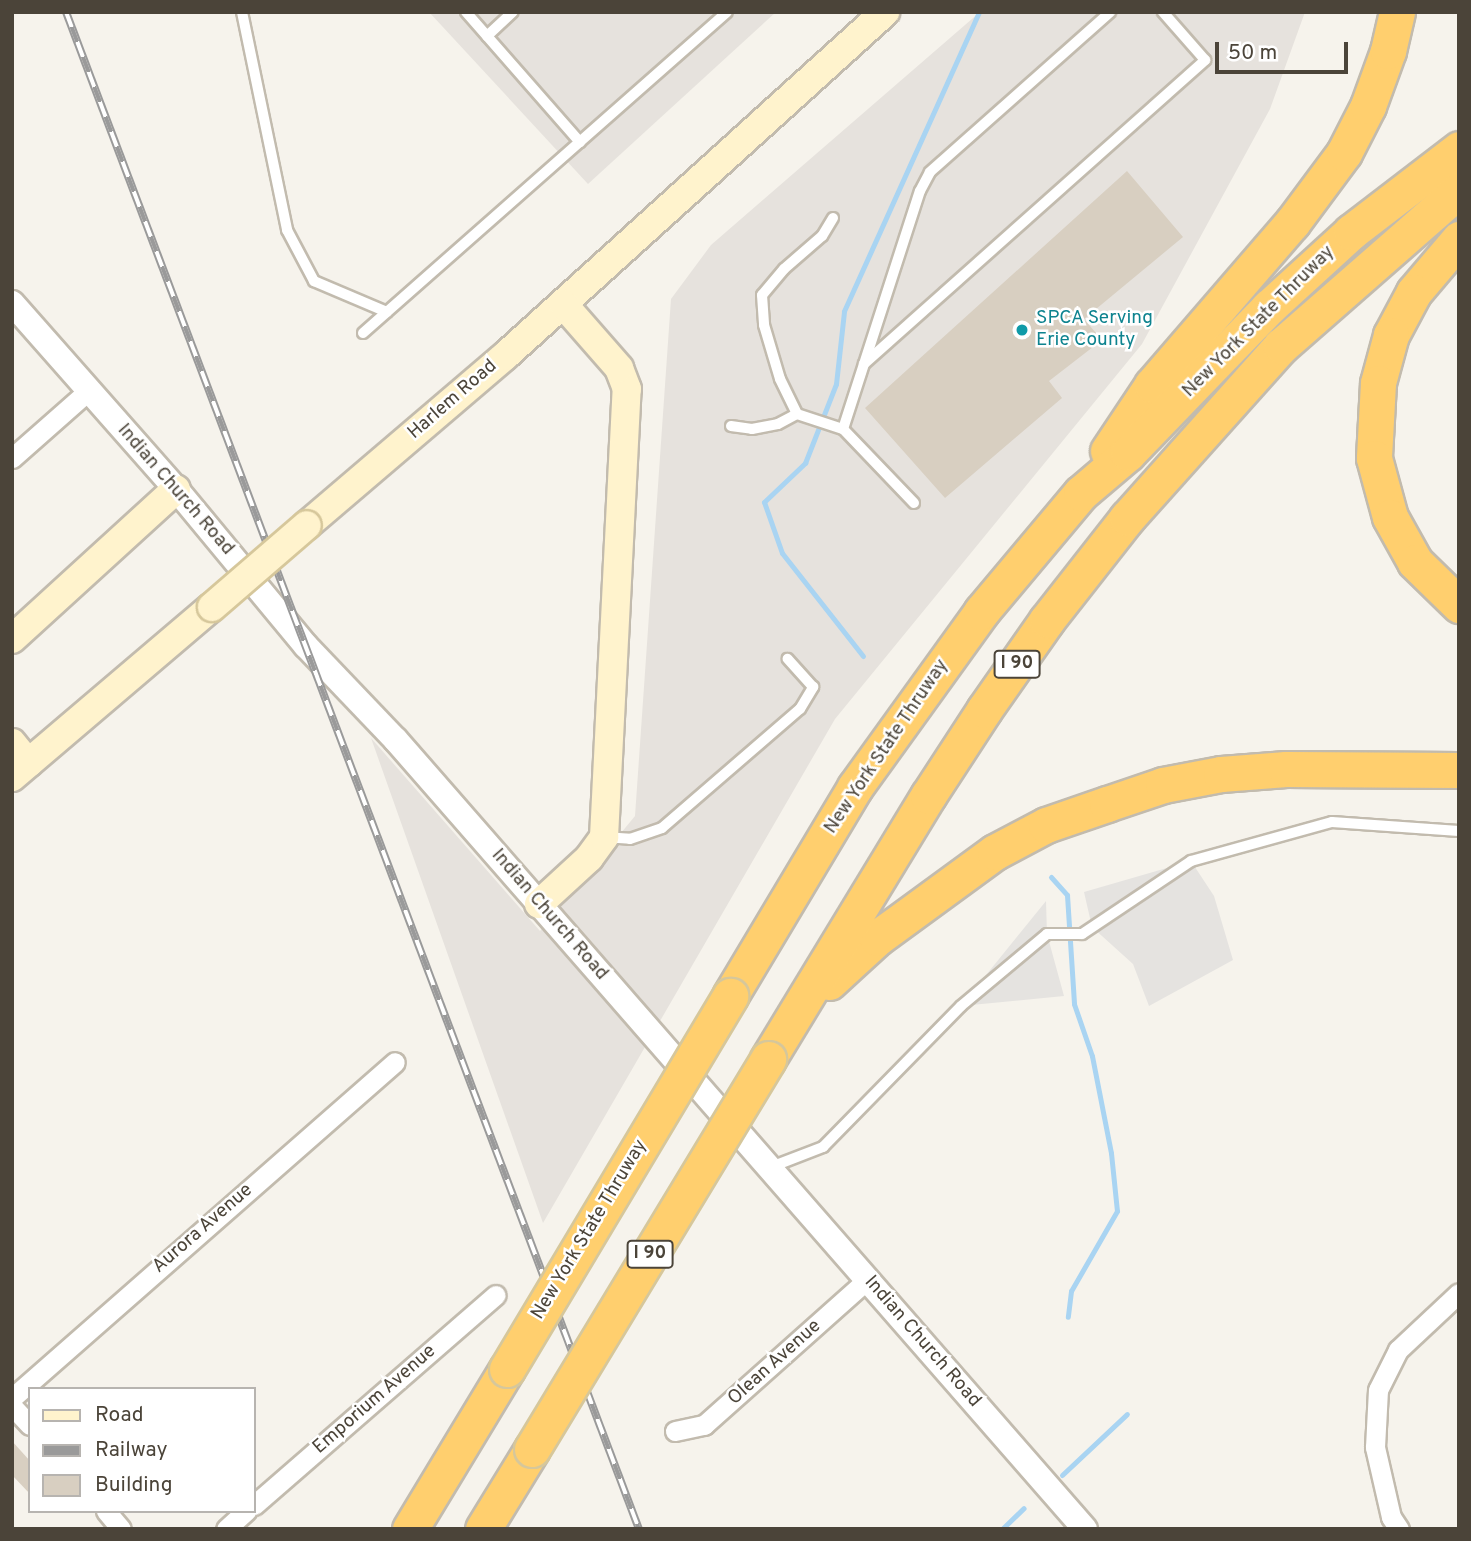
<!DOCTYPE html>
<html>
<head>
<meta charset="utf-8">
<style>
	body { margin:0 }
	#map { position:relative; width:1471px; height:1541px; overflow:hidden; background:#f6f3ec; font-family:Overpass,sans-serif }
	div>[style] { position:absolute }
	.industrial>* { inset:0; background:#e6e2dd }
	.parking>* { inset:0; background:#e5e3e0 }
	.stream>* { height:5px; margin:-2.5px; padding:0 2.5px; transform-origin:2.5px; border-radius:2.5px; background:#a9d4f2 }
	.building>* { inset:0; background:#d8cfc1 }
	.roads { filter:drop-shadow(2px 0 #c2bbae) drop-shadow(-2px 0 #c2bbae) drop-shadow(0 2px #c2bbae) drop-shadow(0 -2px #c2bbae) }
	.service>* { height:10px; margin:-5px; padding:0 5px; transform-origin:5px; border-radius:5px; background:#fff }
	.minor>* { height:19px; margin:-9.5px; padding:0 9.5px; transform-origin:9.5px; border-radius:9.5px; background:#fff }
	.tertiary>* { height:24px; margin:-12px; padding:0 12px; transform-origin:12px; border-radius:12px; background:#fff }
	.secondary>* { height:28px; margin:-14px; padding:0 14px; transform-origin:14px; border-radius:14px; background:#fff3cd }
	.motorway>* { height:35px; margin:-17.5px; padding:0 17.5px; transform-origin:17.5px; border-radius:17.5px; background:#ffcf6e }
	.rail>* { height:8px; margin-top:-4px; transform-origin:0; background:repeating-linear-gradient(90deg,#fff 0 16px,#9a9a9a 0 32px); box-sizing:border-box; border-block:2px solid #9a9a9a }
	.bridges { filter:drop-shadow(2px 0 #d6c79b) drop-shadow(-2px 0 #d6c79b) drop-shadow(0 2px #d6c79b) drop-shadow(0 -2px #d6c79b) }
	.secondary-bridge>* { height:28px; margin:-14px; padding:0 14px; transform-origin:14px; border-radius:14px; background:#fff3cd }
	.motorway-bridge>* { height:35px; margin:-17.5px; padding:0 17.5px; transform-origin:17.5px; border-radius:17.5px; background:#ffcf6e }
	.dots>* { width:19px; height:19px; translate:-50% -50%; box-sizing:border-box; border:4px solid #fff; border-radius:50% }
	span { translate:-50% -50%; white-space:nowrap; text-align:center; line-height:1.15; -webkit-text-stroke:5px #fff; paint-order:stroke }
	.shield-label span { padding:2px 5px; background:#fff; border:2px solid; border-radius:5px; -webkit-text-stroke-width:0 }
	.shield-label { font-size:18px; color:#4b4439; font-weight:700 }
	.culture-label { font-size:19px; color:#0d838f }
	.left { translate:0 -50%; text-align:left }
	.street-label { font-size:19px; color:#4b4439 }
	.frame { position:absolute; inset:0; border:14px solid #4b4439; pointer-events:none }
	.legend { position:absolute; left:28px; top:1387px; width:228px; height:126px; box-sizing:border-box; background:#fff; border:2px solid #b7b4b0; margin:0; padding:9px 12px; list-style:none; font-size:21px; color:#4b4439 }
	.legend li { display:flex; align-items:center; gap:14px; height:35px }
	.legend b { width:35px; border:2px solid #b7b4b0 }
	.scale { position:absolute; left:1215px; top:42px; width:133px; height:32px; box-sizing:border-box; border:4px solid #4b4439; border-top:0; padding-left:9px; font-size:21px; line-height:24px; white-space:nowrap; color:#4b4439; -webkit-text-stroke:5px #fff; paint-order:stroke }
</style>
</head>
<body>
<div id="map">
	<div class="industrial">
		<div style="clip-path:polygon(429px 12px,776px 12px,588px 184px)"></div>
		<div style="clip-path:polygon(980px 12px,1305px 12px,1270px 109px,1142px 344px,835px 719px,543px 1223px,371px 738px,540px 931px,635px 816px,671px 299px,711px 245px)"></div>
	</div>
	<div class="parking">
		<div style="clip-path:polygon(1191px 861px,1214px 896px,1233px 960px,1149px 1006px,1133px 964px,1092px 927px,1084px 892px)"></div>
		<div style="clip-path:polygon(1046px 901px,1047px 934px,1064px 996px,961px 1006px)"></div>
	</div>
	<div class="stream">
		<div style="left:863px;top:656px;width:131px;rotate:-128.2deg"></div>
		<div style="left:782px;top:553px;width:54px;rotate:-109.4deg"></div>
		<div style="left:764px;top:502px;width:57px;rotate:-43.6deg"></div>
		<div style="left:805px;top:463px;width:85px;rotate:-68.6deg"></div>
		<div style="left:836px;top:384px;width:73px;rotate:-83.7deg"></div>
		<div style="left:844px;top:311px;width:328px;rotate:-65.7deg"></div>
		<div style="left:1051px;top:877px;width:24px;rotate:48deg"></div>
		<div style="left:1067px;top:895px;width:109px;rotate:86.3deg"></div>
		<div style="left:1074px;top:1004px;width:55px;rotate:70.9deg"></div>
		<div style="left:1092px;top:1056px;width:99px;rotate:78.9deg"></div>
		<div style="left:1111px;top:1153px;width:58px;rotate:84.1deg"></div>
		<div style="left:1117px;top:1211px;width:92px;rotate:119.9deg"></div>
		<div style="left:1071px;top:1291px;width:26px;rotate:97deg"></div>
		<div style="left:1062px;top:1475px;width:89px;rotate:-43.2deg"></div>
		<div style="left:1002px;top:1529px;width:30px;rotate:-44deg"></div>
	</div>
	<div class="building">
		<div style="clip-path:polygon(1127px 171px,1183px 237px,1084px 319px,1102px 340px,1049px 381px,1062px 398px,945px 498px,865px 408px)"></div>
		<div style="clip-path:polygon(12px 1441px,30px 1461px,30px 1494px,12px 1475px)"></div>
	</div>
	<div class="roads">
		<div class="service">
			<div style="left:242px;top:12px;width:223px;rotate:78.3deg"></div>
			<div style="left:287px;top:230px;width:58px;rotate:62.1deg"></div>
			<div style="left:314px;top:281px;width:79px;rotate:23deg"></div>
			<div style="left:466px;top:12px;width:173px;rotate:48.8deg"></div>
			<div style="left:487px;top:36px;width:35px;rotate:-43deg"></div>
			<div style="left:833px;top:218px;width:21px;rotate:121deg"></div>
			<div style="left:822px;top:236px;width:50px;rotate:139deg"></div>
			<div style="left:784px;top:269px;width:34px;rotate:130deg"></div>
			<div style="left:762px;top:295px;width:30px;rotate:86deg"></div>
			<div style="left:764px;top:325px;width:56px;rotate:73.5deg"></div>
			<div style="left:780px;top:379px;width:39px;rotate:64deg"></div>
			<div style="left:797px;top:414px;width:48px;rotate:18.1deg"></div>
			<div style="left:363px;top:333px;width:485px;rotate:-41.4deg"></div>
			<div style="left:864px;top:364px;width:457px;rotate:-41.7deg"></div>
			<div style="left:1205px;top:60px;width:64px;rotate:-131.2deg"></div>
			<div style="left:731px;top:426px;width:21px;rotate:8deg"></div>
			<div style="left:752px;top:429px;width:26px;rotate:-11deg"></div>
			<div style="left:778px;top:424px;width:21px;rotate:-28deg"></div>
			<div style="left:914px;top:503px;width:103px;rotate:-133.8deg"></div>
			<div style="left:843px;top:429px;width:250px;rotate:-72.1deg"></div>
			<div style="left:920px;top:191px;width:21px;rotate:-62deg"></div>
			<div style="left:930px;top:172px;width:241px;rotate:-41.6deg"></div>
			<div style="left:604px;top:837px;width:26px;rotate:4deg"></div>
			<div style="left:630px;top:839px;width:34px;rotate:-19deg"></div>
			<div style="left:662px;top:828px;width:182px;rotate:-40.8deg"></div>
			<div style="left:800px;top:709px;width:26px;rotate:-59deg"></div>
			<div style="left:813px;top:687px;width:38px;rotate:-132deg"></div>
			<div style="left:771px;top:1167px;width:56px;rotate:-21deg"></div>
			<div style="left:823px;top:1147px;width:197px;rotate:-45.6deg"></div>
			<div style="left:961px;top:1006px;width:112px;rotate:-39.9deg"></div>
			<div style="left:1047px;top:934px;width:35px"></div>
			<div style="left:1082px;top:934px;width:131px;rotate:-33.8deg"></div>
			<div style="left:1191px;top:861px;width:146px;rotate:-15.5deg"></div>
			<div style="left:1332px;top:822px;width:127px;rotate:4.1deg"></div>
		</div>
		<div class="minor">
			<div style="left:12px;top:458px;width:103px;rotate:-41.4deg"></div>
			<div style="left:12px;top:1398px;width:509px;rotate:-41.26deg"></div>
			<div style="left:12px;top:1406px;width:26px;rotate:47deg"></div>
			<div style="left:675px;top:1431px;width:30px;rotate:-12deg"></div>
			<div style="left:704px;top:1425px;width:218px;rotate:-41.7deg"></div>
			<div style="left:254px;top:1505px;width:320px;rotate:-41deg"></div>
			<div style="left:106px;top:1511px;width:23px;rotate:50deg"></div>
			<div style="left:226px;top:1529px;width:27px;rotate:-42deg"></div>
			<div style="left:1399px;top:1529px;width:14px;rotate:-124deg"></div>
			<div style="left:1391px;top:1517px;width:72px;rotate:-102.9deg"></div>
			<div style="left:1375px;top:1447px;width:57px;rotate:-87deg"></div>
			<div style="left:1378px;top:1390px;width:45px;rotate:-63.4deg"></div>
			<div style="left:1398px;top:1350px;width:83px;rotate:-43.1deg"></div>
		</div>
		<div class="tertiary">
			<div style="left:12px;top:303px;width:248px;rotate:48.6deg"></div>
			<div style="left:176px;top:489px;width:204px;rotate:50.4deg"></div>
			<div style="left:306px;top:646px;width:129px;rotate:46.3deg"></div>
			<div style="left:395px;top:739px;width:1049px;rotate:48.87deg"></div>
		</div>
		<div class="secondary">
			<div style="left:307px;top:525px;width:260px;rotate:-40.5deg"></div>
			<div style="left:505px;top:356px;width:513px;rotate:-42.15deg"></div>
			<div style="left:12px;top:639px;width:222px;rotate:-42.4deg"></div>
			<div style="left:12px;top:743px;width:26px;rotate:51deg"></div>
			<div style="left:12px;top:777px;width:262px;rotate:-40.4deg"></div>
			<div style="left:539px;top:904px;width:68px;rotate:-42.6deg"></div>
			<div style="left:589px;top:858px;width:26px;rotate:-54deg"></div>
			<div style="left:604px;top:837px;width:449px;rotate:-87.1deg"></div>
			<div style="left:627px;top:389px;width:22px;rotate:-111deg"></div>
			<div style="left:619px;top:368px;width:85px;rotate:-131.2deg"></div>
		</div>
		<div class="motorway">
			<div style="left:1459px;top:239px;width:70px;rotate:130.3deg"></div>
			<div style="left:1414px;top:292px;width:49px;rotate:118.1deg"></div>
			<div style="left:1391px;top:335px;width:50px;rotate:105.2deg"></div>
			<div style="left:1378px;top:383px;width:75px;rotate:93.1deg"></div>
			<div style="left:1374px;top:458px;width:61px;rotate:74.8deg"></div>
			<div style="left:1390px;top:517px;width:51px;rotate:60.9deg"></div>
			<div style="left:1415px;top:562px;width:62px;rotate:44.3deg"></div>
			<div style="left:1108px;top:451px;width:79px;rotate:-56.3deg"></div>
			<div style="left:1152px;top:385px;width:214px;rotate:-49.2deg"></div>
			<div style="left:1292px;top:223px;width:87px;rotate:-53.4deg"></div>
			<div style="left:1344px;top:153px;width:53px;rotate:-62.9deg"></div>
			<div style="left:1368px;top:106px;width:59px;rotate:-70deg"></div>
			<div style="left:1388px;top:51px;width:40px;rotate:-77deg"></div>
			<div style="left:829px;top:982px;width:65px;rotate:-42.5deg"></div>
			<div style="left:877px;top:938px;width:146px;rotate:-36.1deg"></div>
			<div style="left:995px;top:852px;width:58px;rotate:-27.9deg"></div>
			<div style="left:1046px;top:825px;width:65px;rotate:-19deg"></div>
			<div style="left:1107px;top:804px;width:59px;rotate:-18.7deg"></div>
			<div style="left:1163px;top:785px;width:59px;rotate:-10.7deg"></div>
			<div style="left:1221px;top:774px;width:65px;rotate:-4.4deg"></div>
			<div style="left:1286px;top:769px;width:173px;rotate:0.3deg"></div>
			<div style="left:730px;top:996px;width:244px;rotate:-59.1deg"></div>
			<div style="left:855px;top:787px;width:216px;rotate:-54.2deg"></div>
			<div style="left:981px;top:612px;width:155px;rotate:-50deg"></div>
			<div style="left:1081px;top:493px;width:62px;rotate:-40.4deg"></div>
			<div style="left:1128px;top:453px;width:203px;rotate:-46deg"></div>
			<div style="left:1269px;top:307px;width:111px;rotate:-42.4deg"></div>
			<div style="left:1351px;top:232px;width:136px;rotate:-37.5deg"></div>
			<div style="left:768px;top:1059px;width:308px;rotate:-58.7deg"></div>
			<div style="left:928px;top:796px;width:103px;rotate:-56.9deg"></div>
			<div style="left:984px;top:710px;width:110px;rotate:-55deg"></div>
			<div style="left:1047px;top:620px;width:130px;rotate:-51.9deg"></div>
			<div style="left:1127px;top:518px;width:231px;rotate:-48.2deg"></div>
			<div style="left:1281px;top:346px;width:237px;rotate:-41.2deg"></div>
			<div style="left:410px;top:1529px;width:187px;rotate:-58.8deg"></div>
			<div style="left:483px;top:1529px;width:94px;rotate:-58.5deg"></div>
		</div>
	</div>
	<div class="rail">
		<div style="left:66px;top:12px;width:1622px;rotate:69.31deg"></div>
	</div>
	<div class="bridges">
		<div class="secondary-bridge">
			<div style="left:212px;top:607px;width:125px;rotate:-40.8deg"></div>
		</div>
		<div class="motorway-bridge">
			<div style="left:507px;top:1369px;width:435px;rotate:-59.1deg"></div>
			<div style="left:532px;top:1449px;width:456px;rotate:-58.8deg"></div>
		</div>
	</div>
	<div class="dots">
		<div style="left:1022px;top:330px;background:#0f9aa8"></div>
	</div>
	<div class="shield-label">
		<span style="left:1017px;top:664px">I 90</span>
		<span style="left:650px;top:1254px">I 90</span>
	</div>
	<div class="culture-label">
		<span class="left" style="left:1036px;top:330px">SPCA Serving<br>Erie County</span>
	</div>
	<div class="street-label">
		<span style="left:1259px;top:322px;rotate:-45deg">New York State Thruway</span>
		<span style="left:453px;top:400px;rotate:-41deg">Harlem Road</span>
		<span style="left:175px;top:490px;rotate:49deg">Indian Church Road</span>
		<span style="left:887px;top:747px;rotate:-56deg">New York State Thruway</span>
		<span style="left:549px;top:915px;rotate:49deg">Indian Church Road</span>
		<span style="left:203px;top:1229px;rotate:-41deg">Aurora Avenue</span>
		<span style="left:590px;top:1230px;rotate:-59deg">New York State Thruway</span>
		<span style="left:922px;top:1342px;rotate:49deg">Indian Church Road</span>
		<span style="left:775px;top:1363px;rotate:-42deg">Olean Avenue</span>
		<span style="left:375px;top:1400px;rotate:-41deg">Emporium Avenue</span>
	</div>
	<div class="frame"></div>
	<ul class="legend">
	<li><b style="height:9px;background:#fff3cd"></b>Road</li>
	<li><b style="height:9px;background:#9a9a9a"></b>Railway</li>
	<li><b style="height:19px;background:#d8cfc1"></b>Building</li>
	</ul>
	<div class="scale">50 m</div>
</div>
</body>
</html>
